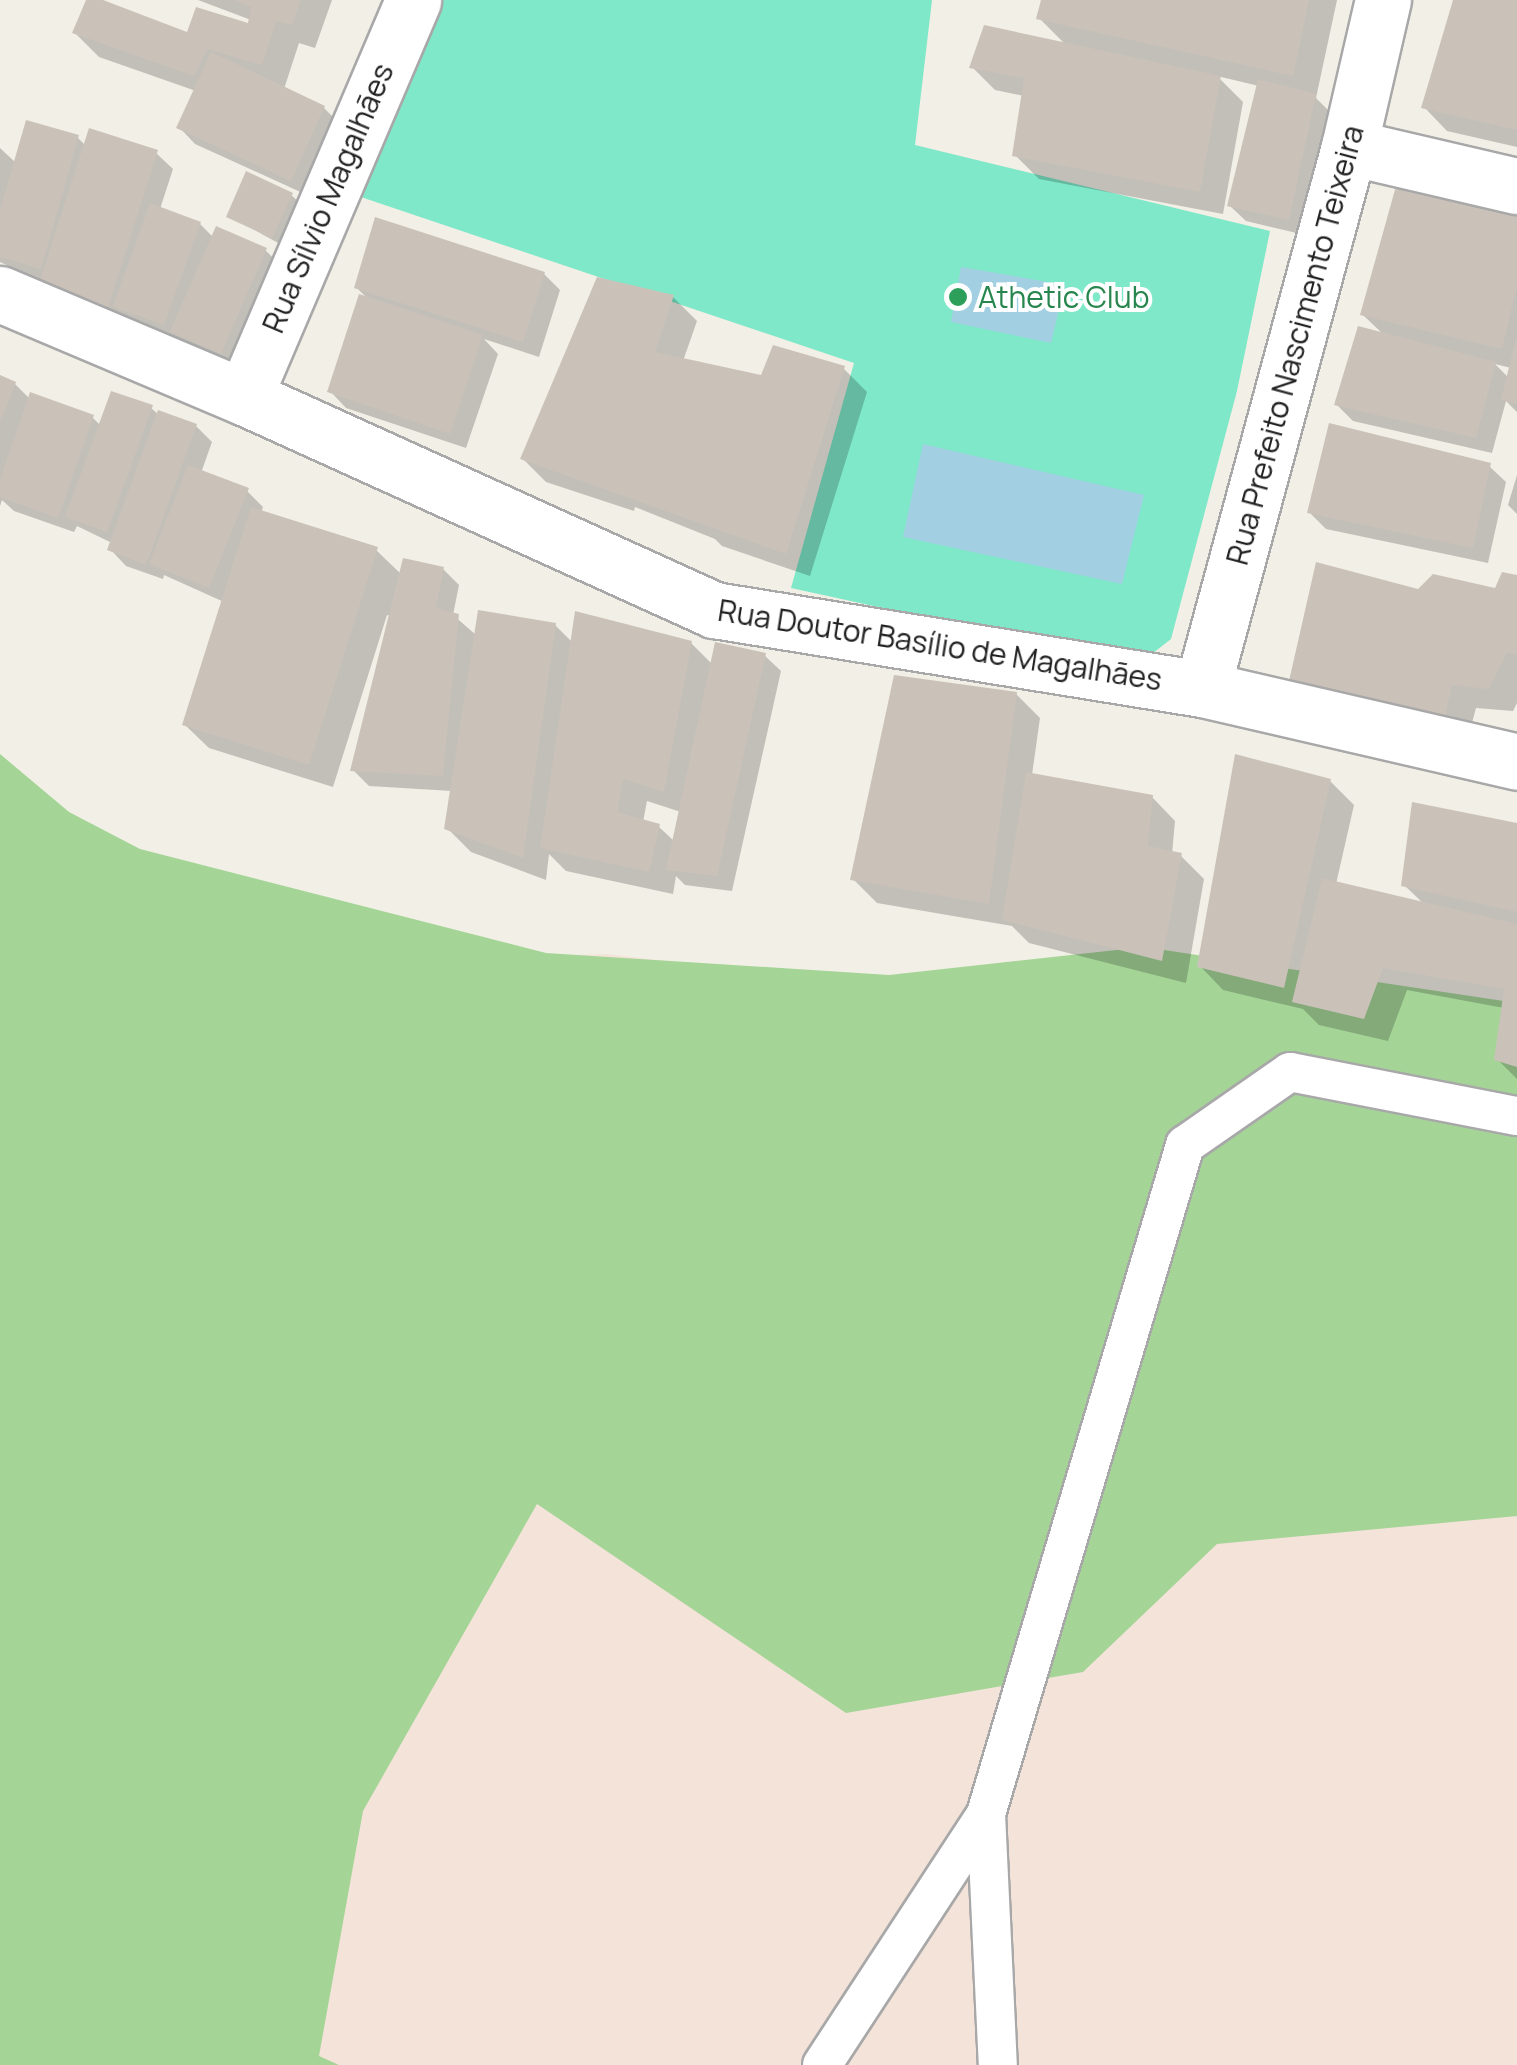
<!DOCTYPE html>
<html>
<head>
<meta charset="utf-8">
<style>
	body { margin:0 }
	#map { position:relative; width:1517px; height:2065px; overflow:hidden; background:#f2efe6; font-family:Manrope,sans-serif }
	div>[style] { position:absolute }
	.military>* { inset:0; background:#f4e3d9 }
	.forest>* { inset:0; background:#a4d597 }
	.pitch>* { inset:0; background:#7ee8c8 }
	.water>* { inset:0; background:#a3cfe3 }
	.shadow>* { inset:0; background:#0003 }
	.building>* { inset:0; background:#cac2b9 }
	.roads { filter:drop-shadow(2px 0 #a8a8a8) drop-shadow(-2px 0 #a8a8a8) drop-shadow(0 2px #a8a8a8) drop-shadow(0 -2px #a8a8a8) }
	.lane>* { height:38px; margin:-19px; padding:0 19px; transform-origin:19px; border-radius:19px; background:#fff }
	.street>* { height:55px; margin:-27.5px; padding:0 27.5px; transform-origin:27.5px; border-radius:27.5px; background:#fff }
	.dots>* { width:28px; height:28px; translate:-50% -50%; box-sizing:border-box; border:5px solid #fff; border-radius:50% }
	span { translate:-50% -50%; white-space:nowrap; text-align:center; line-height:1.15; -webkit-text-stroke:8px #fff; paint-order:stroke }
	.street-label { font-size:30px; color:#212121 }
	.leisure-label { font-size:30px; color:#27864d }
	.left { translate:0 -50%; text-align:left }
</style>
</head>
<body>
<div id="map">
	<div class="military">
		<div style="clip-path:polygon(608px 954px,1374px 1050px,1517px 1082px,1517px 2065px,0 2065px,0 970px)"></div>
	</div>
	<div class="forest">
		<div style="clip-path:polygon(0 754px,69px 812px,140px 849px,546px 953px,889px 975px,1144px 947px,1517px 1003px,1517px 1516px,1217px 1544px,1083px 1672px,846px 1713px,537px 1504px,363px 1811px,319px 2056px,339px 2065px,0 2065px)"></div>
	</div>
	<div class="pitch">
		<div style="clip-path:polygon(434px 0,932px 0,915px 145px,1270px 231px,1237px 391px,1171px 639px,1139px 664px,791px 588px,854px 363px,349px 193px)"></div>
	</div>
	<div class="water">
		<div style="clip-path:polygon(961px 267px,1065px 285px,1051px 343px,951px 322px)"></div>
		<div style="clip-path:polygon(923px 444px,1144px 495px,1122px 584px,903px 537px)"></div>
	</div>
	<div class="shadow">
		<div style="clip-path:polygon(89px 0,189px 36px,250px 27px,251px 20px,198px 0,332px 0,315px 48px,299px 43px,284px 89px,324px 108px,340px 124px,307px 195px,195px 144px,179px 127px,196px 91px,99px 57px,75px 33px)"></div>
		<div style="clip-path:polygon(1044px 0,1337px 0,1316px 98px,1331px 113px,1305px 235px,1246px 221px,1229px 205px,1259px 86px,1217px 76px,1243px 102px,1223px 214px,1039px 179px,1015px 155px,1024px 96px,995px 90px,972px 67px,1066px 45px,1039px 18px)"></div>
		<div style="clip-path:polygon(1455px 0,1517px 0,1517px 147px,1447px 131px,1424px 107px)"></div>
		<div style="clip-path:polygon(78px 138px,86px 146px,156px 153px,173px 169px,160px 209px,200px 224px,214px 238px,265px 250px,282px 266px,238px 369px,0 262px,0 148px,16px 163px)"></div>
		<div style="clip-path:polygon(291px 195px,299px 202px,280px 244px,229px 216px)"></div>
		<div style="clip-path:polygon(evenodd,1517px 195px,1517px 412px,1506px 401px,1492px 453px,1353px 421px,1337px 405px,1384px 335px,1363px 315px,1517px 195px,1495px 364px,1511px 368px,1509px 378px,1495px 364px)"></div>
		<div style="clip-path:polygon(544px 274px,560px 290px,539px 357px,484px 339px,498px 354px,466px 448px,346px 408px,330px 391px,369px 300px,356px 287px)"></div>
		<div style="clip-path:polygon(673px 297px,697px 321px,683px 361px,761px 378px,843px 368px,867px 392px,810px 576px,722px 546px,715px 539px,635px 507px,634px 511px,546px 482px,523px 459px)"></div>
		<div style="clip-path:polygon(evenodd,0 378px,15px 384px,30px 399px,93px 418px,101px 426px,151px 408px,159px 415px,196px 426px,212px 442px,201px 473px,247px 491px,263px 507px,261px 513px,376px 550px,401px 574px,443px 569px,459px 585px,453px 615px,476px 635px,555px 625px,573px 643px,691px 643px,713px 665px,764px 655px,781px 671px,732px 891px,685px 885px,676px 876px,673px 894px,566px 871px,549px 854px,546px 880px,471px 852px,447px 828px,452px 791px,369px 786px,353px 770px,391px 616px,387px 615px,333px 787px,209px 748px,185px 725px,224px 602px,164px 575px,163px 579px,126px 566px,110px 549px,112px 543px,77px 526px,74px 532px,14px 511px,2px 500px,0 506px,0 378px,647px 801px,681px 812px,675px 842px,658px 826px,643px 822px,647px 801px)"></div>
		<div style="clip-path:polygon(1489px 466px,1506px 482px,1488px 563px,1326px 529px,1310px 513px)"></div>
		<div style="clip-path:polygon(1517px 475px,1517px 514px,1508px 505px)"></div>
		<div style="clip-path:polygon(1517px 578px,1517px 703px,1513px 711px,1476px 708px,1468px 738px,1316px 704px,1292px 680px,1419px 592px,1496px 591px)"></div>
		<div style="clip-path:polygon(1016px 694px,1040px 718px,1032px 775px,1152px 797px,1175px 821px,1172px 854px,1181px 856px,1204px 879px,1186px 983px,1029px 943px,1012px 926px,877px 903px,853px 879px)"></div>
		<div style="clip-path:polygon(1330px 781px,1354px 805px,1336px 884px,1424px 904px,1404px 885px,1517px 826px,1517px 1079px,1497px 1059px,1504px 1008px,1407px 990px,1388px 1041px,1319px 1025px,1303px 1009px,1223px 990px,1200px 966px)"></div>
	</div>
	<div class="building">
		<div style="clip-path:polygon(86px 0,103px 0,187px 32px,196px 7px,248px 23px,251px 7px,234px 0,301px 0,292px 25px,276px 21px,262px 65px,207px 49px,194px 76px,72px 33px)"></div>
		<div style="clip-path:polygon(1041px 0,1309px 0,1293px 76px,1036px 19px)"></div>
		<div style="clip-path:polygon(1453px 0,1517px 0,1517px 130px,1421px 108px)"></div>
		<div style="clip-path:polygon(984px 25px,1221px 76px,1200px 192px,1012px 156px,1024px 78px,969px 68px)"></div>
		<div style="clip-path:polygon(211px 52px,325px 106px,291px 181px,176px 128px)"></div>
		<div style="clip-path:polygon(1258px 79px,1316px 94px,1289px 220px,1227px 206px)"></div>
		<div style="clip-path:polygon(26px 120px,79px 135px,41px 269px,0 257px,0 210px)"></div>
		<div style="clip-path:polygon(89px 128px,158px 150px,108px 307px,39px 284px)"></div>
		<div style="clip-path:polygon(246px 171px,293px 193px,272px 238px,226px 217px)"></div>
		<div style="clip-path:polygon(1396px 186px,1517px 192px,1517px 286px,1502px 349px,1360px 315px)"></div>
		<div style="clip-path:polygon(150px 203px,201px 222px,164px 325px,113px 307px)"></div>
		<div style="clip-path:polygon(375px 217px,545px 272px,523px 342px,354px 288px)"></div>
		<div style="clip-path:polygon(216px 226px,267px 248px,221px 354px,170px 332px)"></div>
		<div style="clip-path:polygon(597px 277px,674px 295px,655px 352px,761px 375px,773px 345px,845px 366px,786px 554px,520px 459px)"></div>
		<div style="clip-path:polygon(359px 294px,483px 335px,450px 434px,327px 392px)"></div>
		<div style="clip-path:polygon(1358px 326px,1496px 362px,1476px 438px,1334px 405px)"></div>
		<div style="clip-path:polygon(1516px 338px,1517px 338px,1517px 404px,1501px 400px)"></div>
		<div style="clip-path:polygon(0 375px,16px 382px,0 423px)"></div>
		<div style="clip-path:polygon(111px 391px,153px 405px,107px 532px,65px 517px)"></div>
		<div style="clip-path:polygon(30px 392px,94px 415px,58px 518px,0 497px,0 480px)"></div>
		<div style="clip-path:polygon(158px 410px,197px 424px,146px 565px,107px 550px)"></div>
		<div style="clip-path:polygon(1329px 423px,1491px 463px,1473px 548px,1307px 513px)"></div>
		<div style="clip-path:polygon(188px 465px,249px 488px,209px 588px,149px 564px)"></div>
		<div style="clip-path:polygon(251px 507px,378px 547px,309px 765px,182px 725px)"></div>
		<div style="clip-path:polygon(403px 558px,444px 567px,436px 608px,459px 614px,443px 776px,350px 771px)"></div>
		<div style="clip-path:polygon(1316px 562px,1418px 589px,1433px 574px,1495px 588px,1502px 572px,1517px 575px,1517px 655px,1507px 652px,1489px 689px,1452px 685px,1445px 716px,1289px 681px)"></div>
		<div style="clip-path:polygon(478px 610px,556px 623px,523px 858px,444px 829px)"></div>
		<div style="clip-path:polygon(575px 611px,692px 641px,664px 792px,623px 779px,617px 812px,660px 824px,649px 872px,540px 848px)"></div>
		<div style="clip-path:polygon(715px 642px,766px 653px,717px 876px,666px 870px)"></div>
		<div style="clip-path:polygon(894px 675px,1017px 692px,989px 904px,850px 880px)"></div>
		<div style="clip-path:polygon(1235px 754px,1331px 779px,1284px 988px,1197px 967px)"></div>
		<div style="clip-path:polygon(1026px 772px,1153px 795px,1148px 846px,1182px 853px,1162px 961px,1002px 920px)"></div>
		<div style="clip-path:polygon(1412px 802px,1517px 823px,1517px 912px,1401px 886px)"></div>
		<div style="clip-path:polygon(1322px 878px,1517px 924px,1517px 1067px,1494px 1060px,1504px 989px,1383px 968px,1364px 1019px,1292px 1002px)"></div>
	</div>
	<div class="roads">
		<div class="lane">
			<div style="left:986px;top:1814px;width:251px;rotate:87.3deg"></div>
			<div style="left:822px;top:2065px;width:300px;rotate:-56.8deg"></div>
			<div style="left:986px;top:1814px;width:698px;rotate:-73.43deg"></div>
			<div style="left:1185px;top:1145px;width:128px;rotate:-34.8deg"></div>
			<div style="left:1290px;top:1072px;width:231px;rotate:11deg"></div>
		</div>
		<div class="street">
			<div style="left:1349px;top:147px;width:172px;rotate:13.1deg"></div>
			<div style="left:0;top:294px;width:265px;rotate:22.9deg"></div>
			<div style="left:244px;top:397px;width:516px;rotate:24.38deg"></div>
			<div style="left:714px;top:610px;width:494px;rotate:9.2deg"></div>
			<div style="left:1202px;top:689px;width:323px;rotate:13deg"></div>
			<div style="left:244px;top:397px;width:431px;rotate:-66.9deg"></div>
			<div style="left:1202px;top:689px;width:562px;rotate:-74.83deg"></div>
			<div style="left:1349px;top:147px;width:151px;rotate:-77deg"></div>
		</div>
	</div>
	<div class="dots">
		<div style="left:958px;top:297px;background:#2e9e5b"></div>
	</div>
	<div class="street-label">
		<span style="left:328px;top:198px;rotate:-67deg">Rua Sílvio Magalhães</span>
		<span style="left:1295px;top:345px;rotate:-75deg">Rua Prefeito Nascimento Teixeira</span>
		<span style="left:940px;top:645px;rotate:9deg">Rua Doutor Basílio de Magalhães</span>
	</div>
	<div class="leisure-label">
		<span class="left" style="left:978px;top:297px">Athetic Club</span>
	</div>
</div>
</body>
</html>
